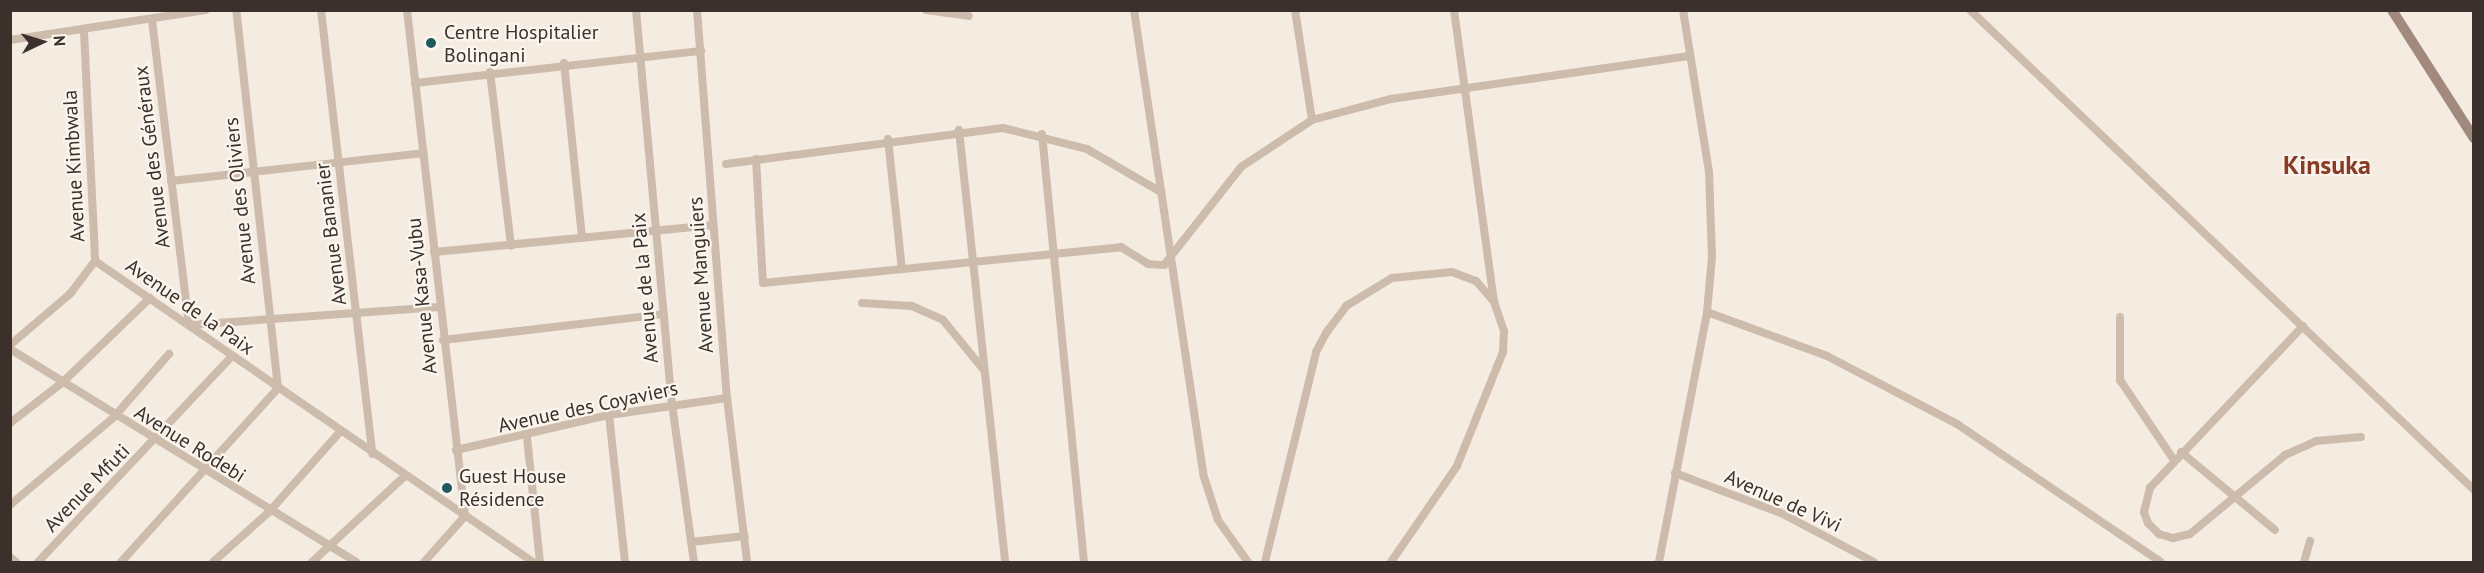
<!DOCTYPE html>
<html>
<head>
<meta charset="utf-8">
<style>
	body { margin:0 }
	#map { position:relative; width:2484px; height:573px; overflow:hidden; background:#f4ebe1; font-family:"PT Sans",sans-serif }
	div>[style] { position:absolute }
	.minor>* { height:8px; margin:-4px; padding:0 4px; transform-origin:4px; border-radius:4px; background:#cdbbac }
	.secondary>* { height:10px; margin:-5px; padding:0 5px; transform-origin:5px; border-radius:5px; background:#a18a7d }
	.dots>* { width:16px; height:16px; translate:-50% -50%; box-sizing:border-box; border:3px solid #fbf5ee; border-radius:50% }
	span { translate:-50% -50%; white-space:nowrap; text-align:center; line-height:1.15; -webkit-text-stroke:4.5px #fbf5ee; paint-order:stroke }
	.poi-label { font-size:20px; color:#3b302b }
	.left { translate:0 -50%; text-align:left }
	.street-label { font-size:20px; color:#3b302b }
	.district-label { font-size:26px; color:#8c3b22; font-weight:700 }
	.frame { position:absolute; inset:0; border:12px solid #3b302b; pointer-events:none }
	.north { position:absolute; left:12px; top:12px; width:60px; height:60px; -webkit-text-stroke:4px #fbf5ee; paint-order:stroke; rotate:86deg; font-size:16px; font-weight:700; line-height:24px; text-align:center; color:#3b302b }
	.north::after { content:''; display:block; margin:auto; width:21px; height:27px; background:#3b302b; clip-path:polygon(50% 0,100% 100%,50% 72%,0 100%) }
</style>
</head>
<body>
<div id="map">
	<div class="minor">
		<div style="left:321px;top:10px;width:447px;rotate:83.4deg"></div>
		<div style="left:407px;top:10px;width:509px;rotate:83.46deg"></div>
		<div style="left:465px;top:516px;width:62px;rotate:131.7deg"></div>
		<div style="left:636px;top:10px;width:396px;rotate:84.8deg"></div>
		<div style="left:672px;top:404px;width:160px;rotate:82.1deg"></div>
		<div style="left:697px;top:10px;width:389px;rotate:85.6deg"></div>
		<div style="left:727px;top:398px;width:165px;rotate:83deg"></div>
		<div style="left:926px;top:10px;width:43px;rotate:7.9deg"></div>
		<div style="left:1134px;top:10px;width:472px;rotate:81.5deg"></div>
		<div style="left:1204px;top:477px;width:45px;rotate:72deg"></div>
		<div style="left:1218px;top:520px;width:52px;rotate:54.5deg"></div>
		<div style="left:1295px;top:10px;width:111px;rotate:81.2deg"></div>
		<div style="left:1454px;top:10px;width:294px;rotate:82.2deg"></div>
		<div style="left:1970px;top:10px;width:696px;rotate:43.6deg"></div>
		<div style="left:152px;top:20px;width:307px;rotate:83.1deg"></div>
		<div style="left:189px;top:325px;width:251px;rotate:-4.1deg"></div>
		<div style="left:84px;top:32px;width:229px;rotate:87.2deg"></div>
		<div style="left:10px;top:40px;width:198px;rotate:-8.7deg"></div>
		<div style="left:564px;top:63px;width:176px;rotate:84.1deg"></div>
		<div style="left:490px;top:72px;width:175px;rotate:83.1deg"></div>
		<div style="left:415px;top:83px;width:288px;rotate:-6.4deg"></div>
		<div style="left:959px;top:130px;width:434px;rotate:83.9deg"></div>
		<div style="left:1042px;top:134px;width:430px;rotate:84.4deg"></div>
		<div style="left:888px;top:139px;width:131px;rotate:83.9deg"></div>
		<div style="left:756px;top:159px;width:124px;rotate:86.8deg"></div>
		<div style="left:763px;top:283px;width:360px;rotate:-5.7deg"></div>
		<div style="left:1121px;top:247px;width:32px;rotate:32deg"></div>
		<div style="left:1148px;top:264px;width:16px;rotate:4deg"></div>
		<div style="left:1164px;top:265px;width:125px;rotate:-51.8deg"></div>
		<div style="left:1241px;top:167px;width:85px;rotate:-33.5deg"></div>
		<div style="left:1312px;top:120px;width:82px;rotate:-14.9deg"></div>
		<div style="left:1391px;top:99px;width:301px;rotate:-8.2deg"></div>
		<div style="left:726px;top:164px;width:279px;rotate:-7.4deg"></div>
		<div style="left:1003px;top:128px;width:87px;rotate:14deg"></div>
		<div style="left:1087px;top:149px;width:86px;rotate:30.2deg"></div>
		<div style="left:171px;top:181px;width:254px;rotate:-6.3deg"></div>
		<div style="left:434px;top:252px;width:279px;rotate:-5.5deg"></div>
		<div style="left:95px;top:261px;width:531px;rotate:34.5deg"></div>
		<div style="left:862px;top:303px;width:50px;rotate:3.4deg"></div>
		<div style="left:912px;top:306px;width:34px;rotate:24deg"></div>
		<div style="left:943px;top:320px;width:63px;rotate:50.8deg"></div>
		<div style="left:1707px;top:312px;width:128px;rotate:20.1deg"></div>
		<div style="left:1827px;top:356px;width:147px;rotate:27.6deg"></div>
		<div style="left:1957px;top:424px;width:246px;rotate:34.1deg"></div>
		<div style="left:2120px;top:317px;width:63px;rotate:90deg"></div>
		<div style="left:2120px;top:380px;width:97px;rotate:56deg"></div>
		<div style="left:2303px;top:326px;width:223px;rotate:133.4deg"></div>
		<div style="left:2150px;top:488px;width:25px;rotate:104deg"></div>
		<div style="left:2144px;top:512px;width:12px;rotate:70deg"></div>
		<div style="left:2148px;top:523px;width:16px;rotate:45deg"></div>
		<div style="left:2159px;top:534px;width:15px;rotate:16deg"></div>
		<div style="left:2173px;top:538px;width:17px;rotate:-13deg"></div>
		<div style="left:2190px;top:534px;width:124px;rotate:-39.7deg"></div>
		<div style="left:2285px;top:455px;width:34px;rotate:-24deg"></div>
		<div style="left:2316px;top:441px;width:45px;rotate:-5.1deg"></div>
		<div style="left:443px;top:340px;width:222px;rotate:-6.7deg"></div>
		<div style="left:10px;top:345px;width:79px;rotate:-40.4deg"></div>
		<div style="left:70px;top:294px;width:41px;rotate:-52.9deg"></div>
		<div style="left:10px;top:349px;width:406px;rotate:31.6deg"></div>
		<div style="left:609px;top:415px;width:148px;rotate:83.8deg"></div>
		<div style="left:10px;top:423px;width:67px;rotate:-37.7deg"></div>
		<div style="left:63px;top:382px;width:121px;rotate:-44deg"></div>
		<div style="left:527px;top:437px;width:126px;rotate:84.1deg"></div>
		<div style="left:456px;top:450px;width:157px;rotate:-12.9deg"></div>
		<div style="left:609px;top:415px;width:119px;rotate:-8.2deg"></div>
		<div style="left:2181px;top:452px;width:122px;rotate:39.7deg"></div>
		<div style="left:1675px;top:473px;width:113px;rotate:20.7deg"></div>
		<div style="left:1781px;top:513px;width:105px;rotate:27.8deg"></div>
		<div style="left:10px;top:505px;width:136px;rotate:-40.2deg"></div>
		<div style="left:114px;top:417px;width:84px;rotate:-48.9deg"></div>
		<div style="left:691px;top:542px;width:54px;rotate:-6.3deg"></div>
		<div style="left:10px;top:557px;width:8px;rotate:40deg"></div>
		<div style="left:38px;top:562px;width:283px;rotate:-46.7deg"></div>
		<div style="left:121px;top:562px;width:234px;rotate:-47.9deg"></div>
		<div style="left:278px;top:388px;width:380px;rotate:-96.3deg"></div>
		<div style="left:213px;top:562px;width:75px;rotate:-41.8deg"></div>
		<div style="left:269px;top:512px;width:106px;rotate:-48.5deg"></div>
		<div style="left:312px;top:562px;width:128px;rotate:-42.8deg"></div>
		<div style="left:1265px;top:562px;width:216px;rotate:-76.3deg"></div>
		<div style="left:1316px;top:352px;width:21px;rotate:-62deg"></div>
		<div style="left:1326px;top:333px;width:34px;rotate:-53deg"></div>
		<div style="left:1346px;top:306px;width:54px;rotate:-31.3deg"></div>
		<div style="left:1392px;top:278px;width:60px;rotate:-5.7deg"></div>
		<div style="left:1452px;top:272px;width:26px;rotate:21deg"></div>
		<div style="left:1476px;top:281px;width:28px;rotate:49deg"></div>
		<div style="left:1494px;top:302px;width:31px;rotate:71deg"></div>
		<div style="left:1504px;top:331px;width:21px;rotate:93deg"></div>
		<div style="left:1503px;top:352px;width:123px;rotate:112deg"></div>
		<div style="left:1457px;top:466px;width:116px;rotate:124.5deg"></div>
		<div style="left:1659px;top:562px;width:255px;rotate:-79.1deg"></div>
		<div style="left:1707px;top:312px;width:55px;rotate:-84.8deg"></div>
		<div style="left:1712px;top:257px;width:85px;rotate:-92deg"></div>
		<div style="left:1709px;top:172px;width:164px;rotate:-99.1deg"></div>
		<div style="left:2304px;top:562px;width:22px;rotate:-74deg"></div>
	</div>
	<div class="secondary">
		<div style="left:2392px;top:10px;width:152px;rotate:57.4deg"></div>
	</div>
	<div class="dots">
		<div style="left:431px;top:43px;background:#1f5a5e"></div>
		<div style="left:447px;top:488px;background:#1f5a5e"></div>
	</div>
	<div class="poi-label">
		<span class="left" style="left:444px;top:44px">Centre Hospitalier<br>Bolingani</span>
		<span class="left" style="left:459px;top:488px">Guest House<br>Résidence</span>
	</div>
	<div class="street-label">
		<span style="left:152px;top:157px;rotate:-97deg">Avenue des Généraux</span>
		<span style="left:74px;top:166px;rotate:-93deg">Avenue Kimbwala</span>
		<span style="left:240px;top:201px;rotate:-96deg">Avenue des Oliviers</span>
		<span style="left:331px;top:234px;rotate:-97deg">Avenue Bananier</span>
		<span style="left:701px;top:275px;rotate:-94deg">Avenue Manguiers</span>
		<span style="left:645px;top:288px;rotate:-95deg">Avenue de la Paix</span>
		<span style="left:422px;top:296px;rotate:-96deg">Avenue Kasa-Vubu</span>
		<span style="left:190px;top:307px;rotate:35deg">Avenue de la Paix</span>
		<span style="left:588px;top:407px;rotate:-12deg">Avenue des Coyaviers</span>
		<span style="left:190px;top:444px;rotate:32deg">Avenue Rodebi</span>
		<span style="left:87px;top:488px;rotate:-46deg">Avenue Mfuti</span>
		<span style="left:1783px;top:501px;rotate:24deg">Avenue de Vivi</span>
	</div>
	<div class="district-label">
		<span style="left:2327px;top:165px">Kinsuka</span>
	</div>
	<div class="frame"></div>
	<div class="north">N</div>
</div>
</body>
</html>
